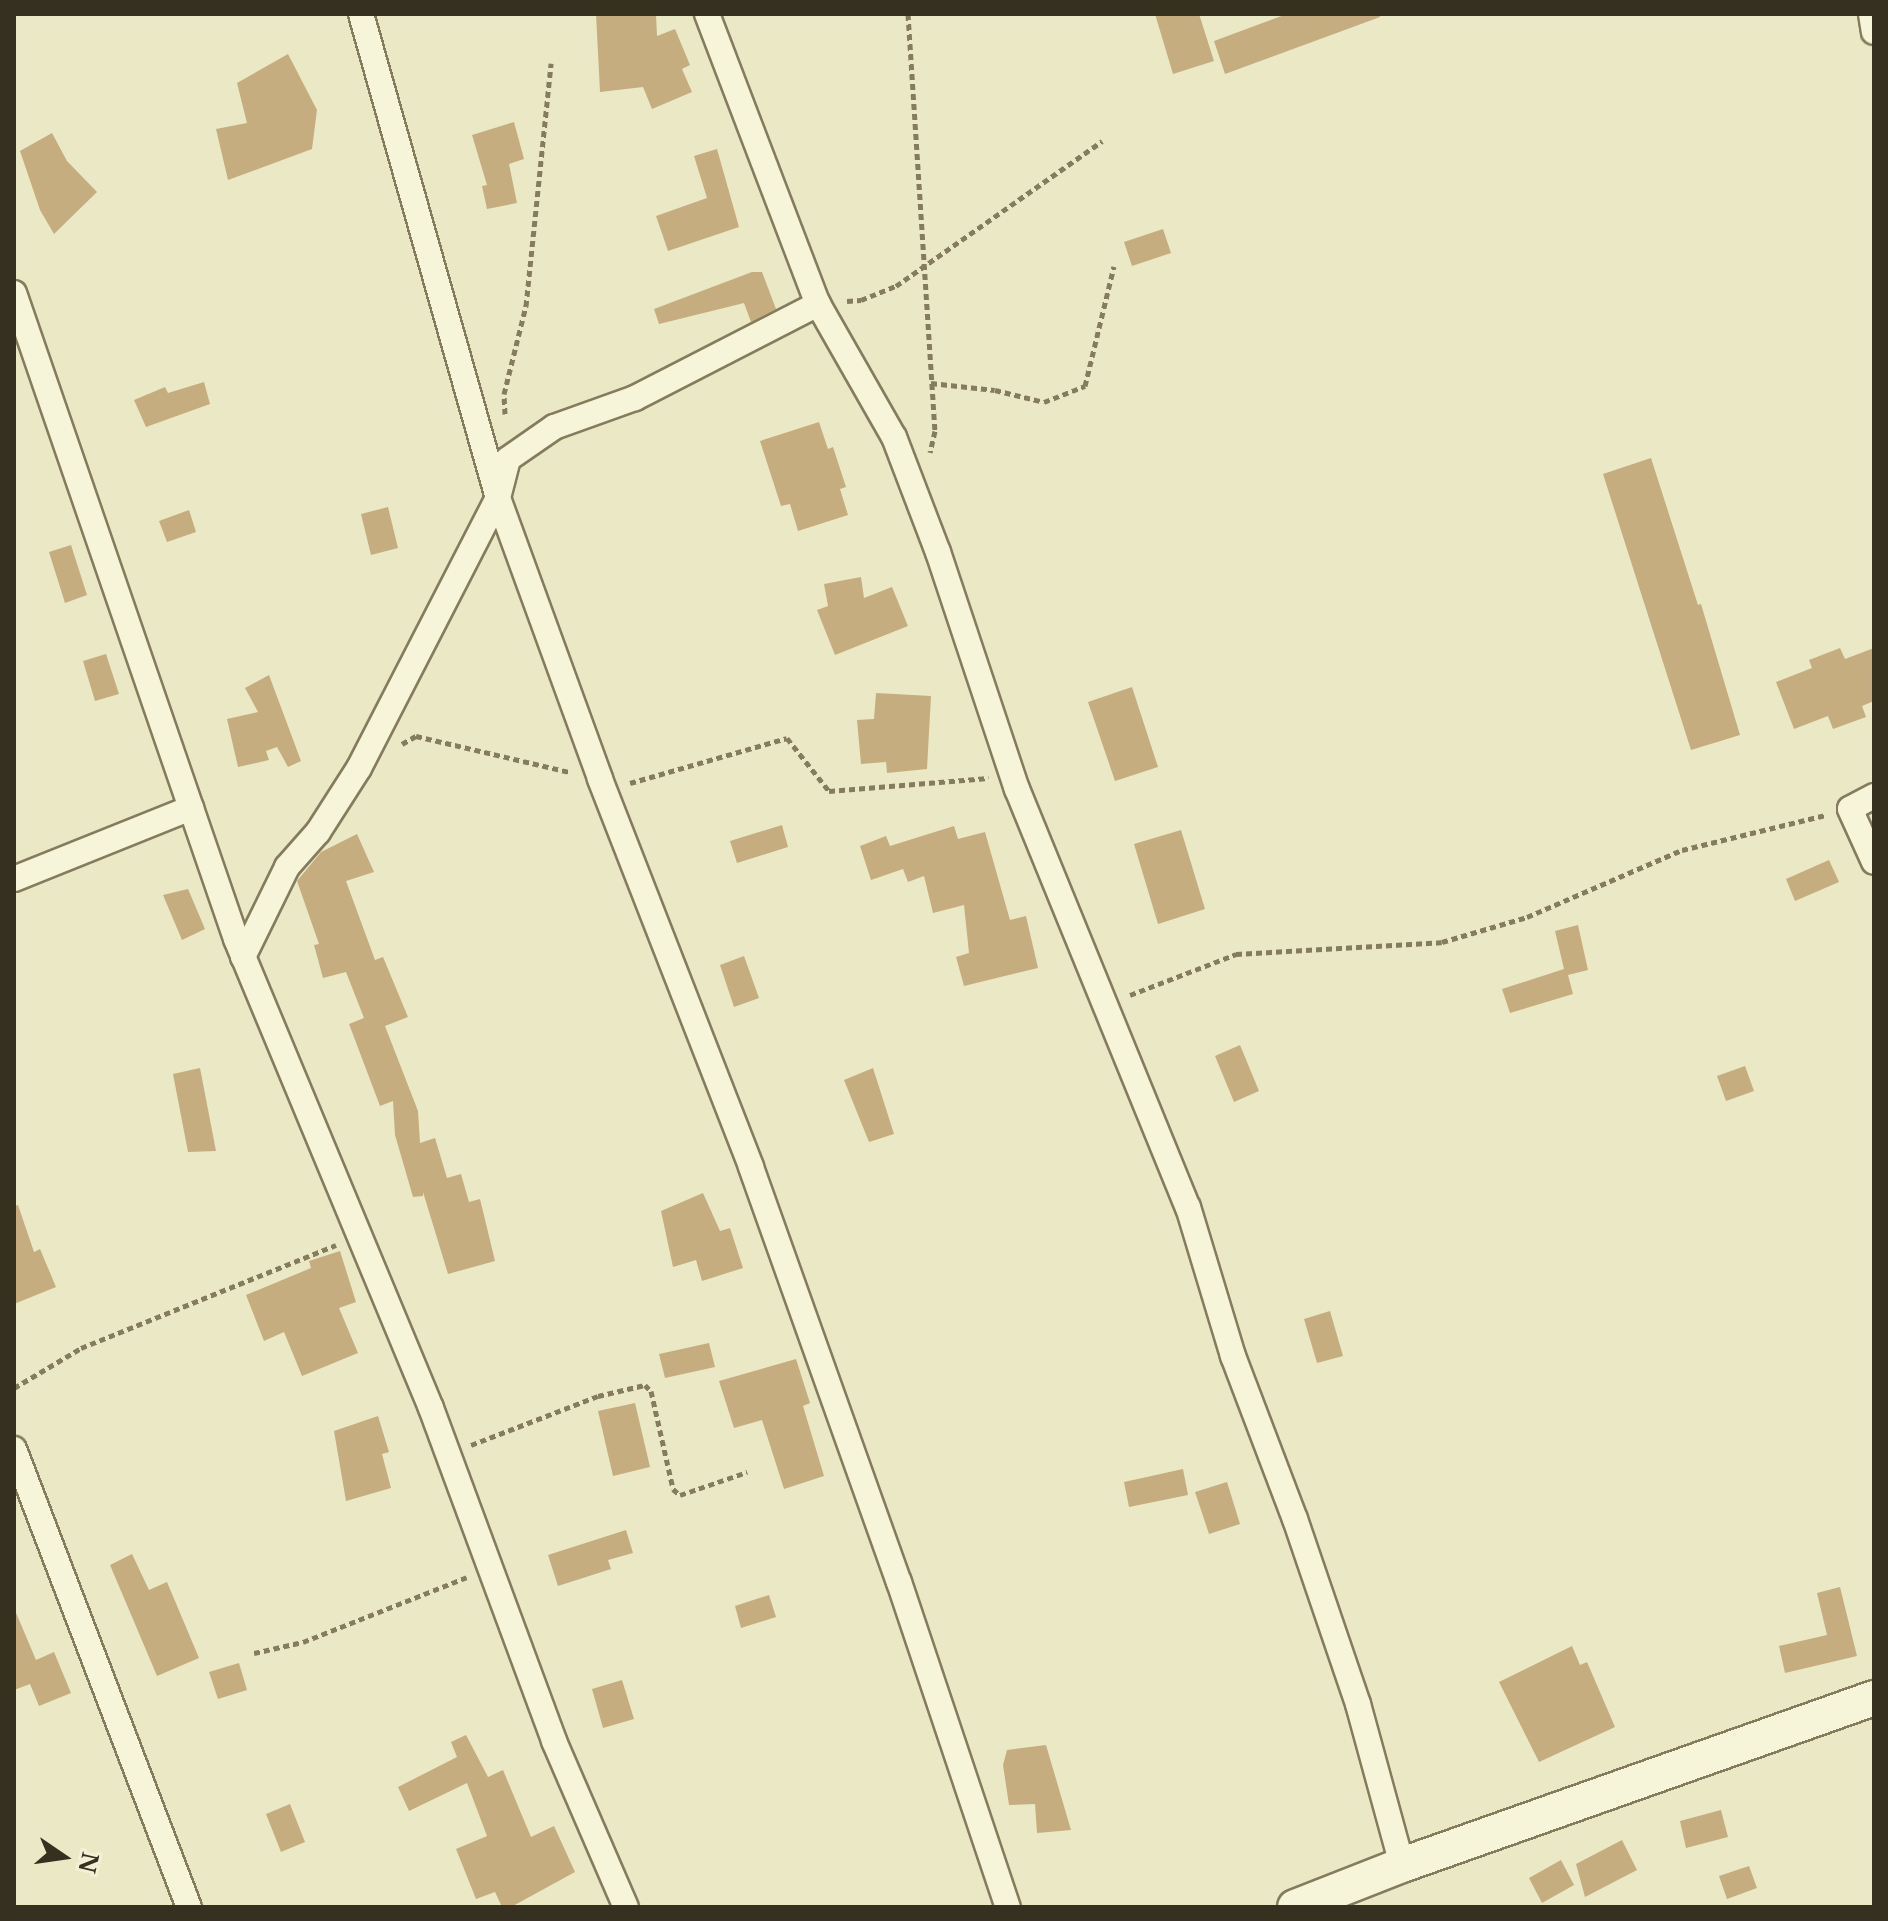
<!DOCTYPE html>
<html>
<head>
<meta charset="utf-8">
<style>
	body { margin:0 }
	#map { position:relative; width:1888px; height:1921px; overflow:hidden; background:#ebe8c6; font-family:"Libre Baskerville",serif }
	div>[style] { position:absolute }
	.building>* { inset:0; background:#c6ad7f }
	.path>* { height:5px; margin-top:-2.5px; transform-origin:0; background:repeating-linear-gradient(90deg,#857b5d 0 6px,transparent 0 10px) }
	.roads { filter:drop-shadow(2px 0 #857b5d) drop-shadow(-2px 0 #857b5d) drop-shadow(0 2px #857b5d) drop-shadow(0 -2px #857b5d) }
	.street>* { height:24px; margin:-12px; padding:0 12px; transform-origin:12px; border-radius:12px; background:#f6f4d9 }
	.secondary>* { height:34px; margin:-17px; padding:0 17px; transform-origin:17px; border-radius:17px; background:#f6f4d9 }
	span { translate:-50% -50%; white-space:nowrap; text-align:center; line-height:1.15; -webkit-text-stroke:6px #f3f1d5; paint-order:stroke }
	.frame { position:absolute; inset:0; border:16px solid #363020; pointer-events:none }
	.north { position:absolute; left:24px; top:1817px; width:80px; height:80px; -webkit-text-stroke:6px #f3f1d5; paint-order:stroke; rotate:103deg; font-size:22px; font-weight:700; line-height:32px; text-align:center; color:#363020 }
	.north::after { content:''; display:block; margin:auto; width:28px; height:36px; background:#363020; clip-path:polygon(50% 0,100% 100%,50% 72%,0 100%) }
</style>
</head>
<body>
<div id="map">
	<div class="building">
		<div style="clip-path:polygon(596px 14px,656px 14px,657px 36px,675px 29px,690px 65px,682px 69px,692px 92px,652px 109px,643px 87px,600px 92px)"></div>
		<div style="clip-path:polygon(1155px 14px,1199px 14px,1214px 61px,1173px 74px)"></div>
		<div style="clip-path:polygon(1287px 14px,1379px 14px,1380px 17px,1225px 74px,1214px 41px)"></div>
		<div style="clip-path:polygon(288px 54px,317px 110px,312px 149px,228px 180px,216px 129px,247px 123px,237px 83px)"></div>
		<div style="clip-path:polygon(514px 122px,524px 159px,509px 164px,517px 203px,487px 209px,482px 186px,487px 185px,472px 135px)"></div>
		<div style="clip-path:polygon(52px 133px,67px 161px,97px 192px,54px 234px,40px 210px,20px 151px)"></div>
		<div style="clip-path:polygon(717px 149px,739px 227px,668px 251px,656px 216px,707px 198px,694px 156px)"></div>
		<div style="clip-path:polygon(1163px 229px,1171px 253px,1132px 266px,1124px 242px)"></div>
		<div style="clip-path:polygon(752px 272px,762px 272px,776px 309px,751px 322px,744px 303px,659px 324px,654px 309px)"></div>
		<div style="clip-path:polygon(204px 382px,210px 404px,146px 427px,134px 400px,165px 387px,168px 393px)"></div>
		<div style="clip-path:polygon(819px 422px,828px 449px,833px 447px,846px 487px,840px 489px,848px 515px,798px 531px,790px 504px,781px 506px,760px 441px)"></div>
		<div style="clip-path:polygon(1651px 458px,1698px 605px,1701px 604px,1740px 735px,1691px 750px,1603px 474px)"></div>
		<div style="clip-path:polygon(388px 507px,398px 548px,371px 555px,361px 514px)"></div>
		<div style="clip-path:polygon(189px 510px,196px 532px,167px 542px,159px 521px)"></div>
		<div style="clip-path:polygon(71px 545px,87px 595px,65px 603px,49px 552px)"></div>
		<div style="clip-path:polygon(861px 577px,864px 598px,892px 587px,908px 626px,835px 655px,817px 610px,828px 606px,824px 584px)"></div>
		<div style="clip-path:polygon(1840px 648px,1845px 659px,1874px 648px,1874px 701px,1862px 706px,1866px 717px,1833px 729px,1828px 716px,1794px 729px,1776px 682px,1812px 668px,1809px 660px)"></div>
		<div style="clip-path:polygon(106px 654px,119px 694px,95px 701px,83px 661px)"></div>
		<div style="clip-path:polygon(269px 675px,301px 761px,288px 767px,277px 747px,266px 751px,269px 760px,238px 767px,227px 719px,258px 712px,245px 688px)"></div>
		<div style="clip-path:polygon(1132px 687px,1158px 767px,1115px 781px,1088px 702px)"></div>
		<div style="clip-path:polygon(876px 693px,931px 696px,927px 769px,887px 773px,886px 762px,861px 764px,857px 720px,874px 719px)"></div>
		<div style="clip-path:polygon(782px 825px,788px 847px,737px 863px,730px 841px)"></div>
		<div style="clip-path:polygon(954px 826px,958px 839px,985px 832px,1010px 920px,1026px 916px,1038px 968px,964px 986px,956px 957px,969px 953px,964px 905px,933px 913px,924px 876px,908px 882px,903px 869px,871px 880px,860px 846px,886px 836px,890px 846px)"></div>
		<div style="clip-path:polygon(1181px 830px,1205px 909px,1158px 924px,1134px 844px)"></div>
		<div style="clip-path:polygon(357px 834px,374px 872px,346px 881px,375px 960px,383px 957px,408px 1017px,385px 1026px,418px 1111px,420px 1143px,435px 1138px,447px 1178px,461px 1174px,469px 1202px,480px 1199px,495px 1261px,448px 1274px,423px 1192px,423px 1196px,413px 1197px,395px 1135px,393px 1101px,380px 1106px,349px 1024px,364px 1018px,346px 972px,323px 978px,314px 945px,319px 944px,297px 881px,321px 852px)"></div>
		<div style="clip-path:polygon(1829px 860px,1839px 882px,1795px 901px,1786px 879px)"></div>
		<div style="clip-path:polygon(188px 889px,205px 929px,182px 940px,163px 895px)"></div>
		<div style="clip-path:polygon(1578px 925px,1588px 970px,1568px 975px,1573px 994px,1510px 1013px,1502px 989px,1564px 969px,1555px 931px)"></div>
		<div style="clip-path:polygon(744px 956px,759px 998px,734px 1007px,720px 965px)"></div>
		<div style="clip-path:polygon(1240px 1045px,1259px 1091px,1234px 1102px,1215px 1056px)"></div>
		<div style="clip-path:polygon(1745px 1066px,1754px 1091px,1726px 1101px,1717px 1076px)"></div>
		<div style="clip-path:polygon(200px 1068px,216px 1151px,188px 1152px,173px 1074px)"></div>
		<div style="clip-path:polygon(873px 1068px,894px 1134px,869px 1142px,844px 1080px)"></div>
		<div style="clip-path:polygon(703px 1193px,720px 1231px,730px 1228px,743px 1268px,702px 1281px,696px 1260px,673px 1267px,661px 1211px)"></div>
		<div style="clip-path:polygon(18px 1205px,34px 1252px,40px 1249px,56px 1287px,14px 1304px,14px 1206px)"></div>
		<div style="clip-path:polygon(340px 1251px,356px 1302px,339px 1308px,358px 1353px,302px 1376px,284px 1332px,264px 1341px,246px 1295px,311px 1268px,309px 1261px)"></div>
		<div style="clip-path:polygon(1330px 1311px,1343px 1356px,1317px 1363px,1304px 1319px)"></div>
		<div style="clip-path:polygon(709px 1343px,715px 1367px,665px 1378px,659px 1354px)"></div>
		<div style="clip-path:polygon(796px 1359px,810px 1403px,803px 1406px,824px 1476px,784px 1489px,762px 1420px,734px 1428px,719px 1381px)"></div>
		<div style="clip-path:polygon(635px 1403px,650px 1467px,613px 1476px,598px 1411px)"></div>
		<div style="clip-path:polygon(378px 1416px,389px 1452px,382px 1454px,391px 1488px,346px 1501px,334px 1431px)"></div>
		<div style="clip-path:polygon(1183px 1469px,1188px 1495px,1129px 1507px,1124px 1482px)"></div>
		<div style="clip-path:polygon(1227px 1482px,1240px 1524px,1209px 1534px,1195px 1492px)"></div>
		<div style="clip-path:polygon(626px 1530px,633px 1553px,608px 1560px,611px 1569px,558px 1586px,548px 1555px)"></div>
		<div style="clip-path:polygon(132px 1554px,149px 1590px,167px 1582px,199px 1658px,157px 1676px,110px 1565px)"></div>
		<div style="clip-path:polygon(1840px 1587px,1857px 1656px,1785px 1673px,1779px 1646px,1827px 1635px,1817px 1593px)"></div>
		<div style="clip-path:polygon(769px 1595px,776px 1617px,741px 1628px,735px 1606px)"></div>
		<div style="clip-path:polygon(14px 1608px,36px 1660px,54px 1652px,71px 1693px,39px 1706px,30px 1684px,14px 1690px)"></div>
		<div style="clip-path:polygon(1572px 1646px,1580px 1665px,1587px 1662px,1615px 1727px,1539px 1762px,1499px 1682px)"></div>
		<div style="clip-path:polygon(239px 1663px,247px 1690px,218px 1699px,209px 1672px)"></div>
		<div style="clip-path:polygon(622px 1680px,634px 1719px,603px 1728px,592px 1689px)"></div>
		<div style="clip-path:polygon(466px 1735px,488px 1777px,503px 1770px,531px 1837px,554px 1826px,575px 1872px,511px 1907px,502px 1907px,495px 1892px,476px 1899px,456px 1849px,487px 1836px,467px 1783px,409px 1811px,398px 1787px,457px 1757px,451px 1742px)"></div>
		<div style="clip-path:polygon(1046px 1745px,1071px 1830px,1037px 1833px,1035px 1804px,1009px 1805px,1003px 1765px,1007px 1750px)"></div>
		<div style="clip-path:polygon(290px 1804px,305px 1842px,281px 1852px,266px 1814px)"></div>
		<div style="clip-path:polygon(1721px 1810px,1728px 1837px,1686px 1848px,1680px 1821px)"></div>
		<div style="clip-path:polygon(1622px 1840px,1637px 1870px,1585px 1897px,1576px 1864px)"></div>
		<div style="clip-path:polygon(1561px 1860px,1574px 1885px,1542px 1903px,1529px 1878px)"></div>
		<div style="clip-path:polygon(1749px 1866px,1757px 1888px,1727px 1899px,1719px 1876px)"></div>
	</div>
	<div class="path">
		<div style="left:908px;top:14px;width:418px;rotate:86.3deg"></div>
		<div style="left:935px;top:431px;width:22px;rotate:103deg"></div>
		<div style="left:847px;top:301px;width:14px;rotate:-4deg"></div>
		<div style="left:861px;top:300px;width:38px;rotate:-22deg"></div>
		<div style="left:896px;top:286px;width:252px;rotate:-35.1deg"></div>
		<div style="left:931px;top:383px;width:64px;rotate:6.2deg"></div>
		<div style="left:995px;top:390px;width:50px;rotate:13.8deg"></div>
		<div style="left:1044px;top:402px;width:44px;rotate:-21.3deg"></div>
		<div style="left:1085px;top:386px;width:123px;rotate:-76.4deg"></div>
		<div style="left:505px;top:414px;width:20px;rotate:-93deg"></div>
		<div style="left:504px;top:394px;width:91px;rotate:-76deg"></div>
		<div style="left:526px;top:306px;width:244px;rotate:-84.1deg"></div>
		<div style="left:402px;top:744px;width:16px;rotate:-30deg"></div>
		<div style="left:416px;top:736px;width:157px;rotate:13.2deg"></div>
		<div style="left:630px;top:783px;width:163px;rotate:-16deg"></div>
		<div style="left:787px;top:738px;width:68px;rotate:51.6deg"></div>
		<div style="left:829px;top:791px;width:160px;rotate:-4.7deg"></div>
		<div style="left:1130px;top:995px;width:114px;rotate:-21.1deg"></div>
		<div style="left:1236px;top:954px;width:206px;rotate:-3.3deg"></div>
		<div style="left:1442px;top:942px;width:89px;rotate:-16.4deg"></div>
		<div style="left:1527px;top:917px;width:169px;rotate:-23.4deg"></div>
		<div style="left:1682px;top:850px;width:148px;rotate:-13.7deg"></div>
		<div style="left:14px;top:1388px;width:78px;rotate:-30.8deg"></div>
		<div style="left:81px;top:1348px;width:275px;rotate:-22deg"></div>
		<div style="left:471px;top:1445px;width:136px;rotate:-21.1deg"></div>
		<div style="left:598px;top:1396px;width:48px;rotate:-13.2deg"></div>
		<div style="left:645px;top:1385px;width:8px;rotate:45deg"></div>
		<div style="left:651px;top:1391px;width:100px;rotate:77.3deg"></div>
		<div style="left:673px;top:1489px;width:9px;rotate:41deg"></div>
		<div style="left:680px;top:1495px;width:71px;rotate:-18.9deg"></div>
		<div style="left:254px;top:1653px;width:50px;rotate:-12.7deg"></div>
		<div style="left:303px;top:1642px;width:176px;rotate:-21.6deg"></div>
	</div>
	<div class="roads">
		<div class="street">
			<div style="left:361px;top:14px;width:503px;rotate:74.2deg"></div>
			<div style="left:498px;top:498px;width:299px;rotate:70deg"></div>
			<div style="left:600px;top:779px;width:416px;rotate:68.7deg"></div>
			<div style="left:751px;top:1167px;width:441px;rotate:70.4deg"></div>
			<div style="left:899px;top:1582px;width:343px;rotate:71.5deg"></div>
			<div style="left:707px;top:14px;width:311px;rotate:69.1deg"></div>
			<div style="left:818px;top:304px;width:153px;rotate:60.3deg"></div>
			<div style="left:894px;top:437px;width:123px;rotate:69.1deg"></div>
			<div style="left:938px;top:552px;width:250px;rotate:71.6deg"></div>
			<div style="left:1017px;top:789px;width:452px;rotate:67.8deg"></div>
			<div style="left:1188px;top:1207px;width:156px;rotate:73.2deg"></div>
			<div style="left:1233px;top:1356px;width:174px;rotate:69.2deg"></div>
			<div style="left:1295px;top:1519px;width:195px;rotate:71.2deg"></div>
			<div style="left:1358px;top:1704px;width:167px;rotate:74.7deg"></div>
			<div style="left:1871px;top:14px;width:18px;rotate:81deg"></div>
			<div style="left:14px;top:293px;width:683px;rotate:71.03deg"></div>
			<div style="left:236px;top:939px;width:508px;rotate:67.42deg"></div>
			<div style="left:431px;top:1408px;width:355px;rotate:69.7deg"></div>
			<div style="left:554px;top:1741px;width:181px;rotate:66.6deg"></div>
			<div style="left:1874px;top:796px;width:27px;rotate:152deg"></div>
			<div style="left:1850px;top:809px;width:58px;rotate:65.6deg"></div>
			<div style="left:14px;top:879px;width:191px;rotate:-21.9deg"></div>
			<div style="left:243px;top:957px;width:100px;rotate:-63.9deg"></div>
			<div style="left:287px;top:867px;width:47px;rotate:-48.5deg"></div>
			<div style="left:318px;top:832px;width:76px;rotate:-57.4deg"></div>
			<div style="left:359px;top:768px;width:304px;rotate:-62.8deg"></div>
			<div style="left:498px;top:498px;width:40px;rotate:-75.6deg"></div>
			<div style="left:508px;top:459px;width:56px;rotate:-34.8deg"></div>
			<div style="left:554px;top:427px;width:86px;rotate:-19.7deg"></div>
			<div style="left:635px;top:398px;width:206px;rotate:-27.2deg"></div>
			<div style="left:14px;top:1449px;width:490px;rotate:69.1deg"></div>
		</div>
		<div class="secondary">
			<div style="left:1295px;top:1907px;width:115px;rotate:-21.4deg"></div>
			<div style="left:1402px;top:1865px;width:501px;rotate:-19.48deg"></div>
		</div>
	</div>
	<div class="frame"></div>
	<div class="north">N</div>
</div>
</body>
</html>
